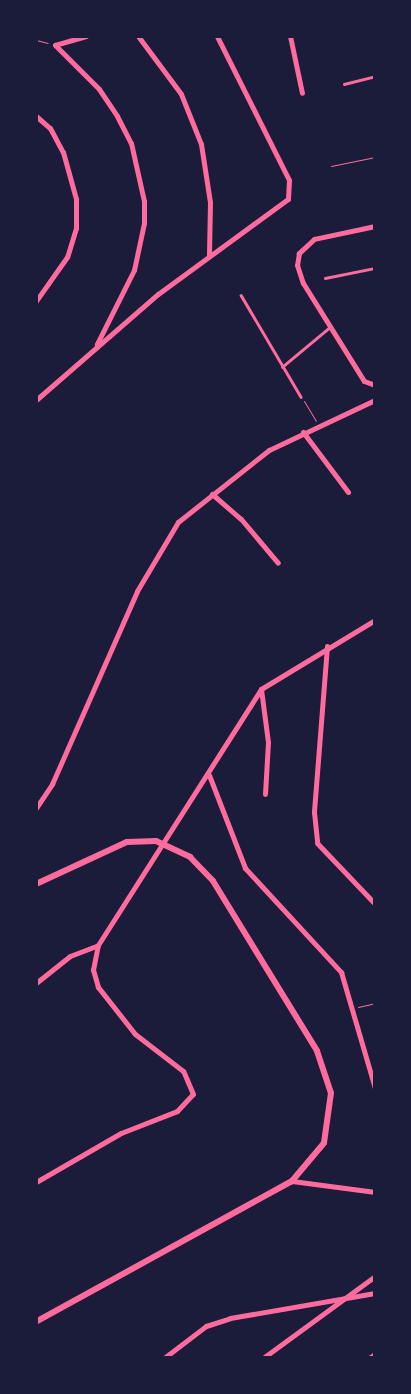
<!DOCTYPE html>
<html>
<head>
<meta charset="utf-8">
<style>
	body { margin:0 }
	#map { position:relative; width:411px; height:1394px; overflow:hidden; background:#1b1b3a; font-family:Commissioner,sans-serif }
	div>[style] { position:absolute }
	.path>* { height:1px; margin:-0.5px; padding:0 0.5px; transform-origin:0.5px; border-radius:0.5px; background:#ff6b9d }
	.service>* { height:2.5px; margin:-1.25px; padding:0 1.25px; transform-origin:1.25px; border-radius:1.25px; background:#ff6b9d }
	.minor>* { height:5px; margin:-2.5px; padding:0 2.5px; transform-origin:2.5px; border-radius:2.5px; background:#ff6b9d }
	.tertiary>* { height:6px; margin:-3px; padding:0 3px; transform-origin:3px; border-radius:3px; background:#ff6b9d }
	span { translate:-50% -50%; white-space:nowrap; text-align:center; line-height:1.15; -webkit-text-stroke:5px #1b1b3a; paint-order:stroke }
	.frame { position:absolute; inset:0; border:38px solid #1b1b3a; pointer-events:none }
</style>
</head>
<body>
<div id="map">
	<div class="path">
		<div style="left:36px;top:40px;width:12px;rotate:14deg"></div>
		<div style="left:331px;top:166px;width:45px;rotate:-11.6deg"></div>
		<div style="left:304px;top:401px;width:23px;rotate:59deg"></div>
		<div style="left:358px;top:1007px;width:17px;rotate:-13deg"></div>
	</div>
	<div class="service">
		<div style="left:344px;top:84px;width:32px;rotate:-14deg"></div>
		<div style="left:325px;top:278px;width:51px;rotate:-11.3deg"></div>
		<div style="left:241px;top:295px;width:118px;rotate:59.5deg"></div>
		<div style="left:282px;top:367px;width:62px;rotate:-39.8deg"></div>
	</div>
	<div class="minor">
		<div style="left:86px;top:36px;width:32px;rotate:164deg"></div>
		<div style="left:55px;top:45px;width:62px;rotate:45deg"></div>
		<div style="left:99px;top:89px;width:32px;rotate:56deg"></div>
		<div style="left:117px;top:116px;width:30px;rotate:63deg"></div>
		<div style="left:131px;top:143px;width:59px;rotate:77.4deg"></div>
		<div style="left:144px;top:201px;width:22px;rotate:90deg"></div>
		<div style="left:144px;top:223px;width:48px;rotate:102deg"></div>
		<div style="left:134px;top:270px;width:83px;rotate:116.6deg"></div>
		<div style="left:138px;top:36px;width:72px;rotate:53.4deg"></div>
		<div style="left:181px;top:94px;width:54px;rotate:68.2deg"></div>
		<div style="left:201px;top:144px;width:59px;rotate:81.2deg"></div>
		<div style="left:210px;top:202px;width:54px;rotate:91.1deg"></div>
		<div style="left:290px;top:36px;width:58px;rotate:78.1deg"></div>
		<div style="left:36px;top:116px;width:18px;rotate:41deg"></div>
		<div style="left:50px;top:128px;width:27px;rotate:62deg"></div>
		<div style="left:63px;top:152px;width:49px;rotate:74.5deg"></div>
		<div style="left:76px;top:199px;width:29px;rotate:90deg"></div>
		<div style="left:76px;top:228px;width:30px;rotate:107deg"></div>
		<div style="left:67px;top:257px;width:54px;rotate:125.2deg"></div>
		<div style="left:375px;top:226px;width:62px;rotate:168deg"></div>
		<div style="left:314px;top:239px;width:21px;rotate:137deg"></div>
		<div style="left:299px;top:253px;width:12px;rotate:99deg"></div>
		<div style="left:297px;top:265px;width:19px;rotate:72deg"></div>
		<div style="left:303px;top:283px;width:115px;rotate:58.1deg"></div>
		<div style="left:364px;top:381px;width:12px;rotate:20deg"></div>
		<div style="left:36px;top:400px;width:162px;rotate:-41deg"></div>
		<div style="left:158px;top:294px;width:161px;rotate:-36.2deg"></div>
		<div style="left:288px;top:199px;width:19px;rotate:-87deg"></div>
		<div style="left:289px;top:180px;width:161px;rotate:-116.6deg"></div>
		<div style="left:303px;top:432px;width:75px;rotate:53.1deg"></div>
		<div style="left:212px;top:494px;width:38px;rotate:41deg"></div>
		<div style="left:241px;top:519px;width:57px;rotate:49.9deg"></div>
		<div style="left:327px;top:646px;width:167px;rotate:94.5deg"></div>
		<div style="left:314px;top:812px;width:31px;rotate:84deg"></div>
		<div style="left:317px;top:843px;width:84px;rotate:46.4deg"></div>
		<div style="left:261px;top:689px;width:53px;rotate:82.5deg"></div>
		<div style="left:268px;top:742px;width:52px;rotate:93.3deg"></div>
		<div style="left:209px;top:775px;width:100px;rotate:68.8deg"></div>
		<div style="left:245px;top:868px;width:142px;rotate:47.3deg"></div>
		<div style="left:341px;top:972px;width:121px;rotate:73.7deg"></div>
		<div style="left:36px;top:808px;width:29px;rotate:-56deg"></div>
		<div style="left:52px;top:784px;width:211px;rotate:-66.2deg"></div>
		<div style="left:137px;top:591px;width:80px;rotate:-59.3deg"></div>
		<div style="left:178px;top:522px;width:116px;rotate:-38.4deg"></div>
		<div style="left:269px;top:450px;width:117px;rotate:-25.3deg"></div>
		<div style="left:36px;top:983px;width:43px;rotate:-38.5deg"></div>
		<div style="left:70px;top:956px;width:30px;rotate:-21deg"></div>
		<div style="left:292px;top:1181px;width:84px;rotate:7.5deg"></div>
		<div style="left:36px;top:1182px;width:98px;rotate:-30deg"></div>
		<div style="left:121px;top:1133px;width:60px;rotate:-21.4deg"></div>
		<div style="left:177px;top:1111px;width:23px;rotate:-47deg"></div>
		<div style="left:193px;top:1094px;width:25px;rotate:-113deg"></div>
		<div style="left:183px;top:1071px;width:61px;rotate:-142.4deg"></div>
		<div style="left:135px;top:1034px;width:60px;rotate:-128.2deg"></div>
		<div style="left:98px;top:987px;width:18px;rotate:-106deg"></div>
		<div style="left:93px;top:970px;width:25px;rotate:-79deg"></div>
		<div style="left:98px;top:945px;width:303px;rotate:-57.5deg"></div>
		<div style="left:261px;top:689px;width:133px;rotate:-31.2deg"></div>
		<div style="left:164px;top:1358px;width:53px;rotate:-37.3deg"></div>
		<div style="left:206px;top:1326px;width:25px;rotate:-18deg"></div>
		<div style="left:230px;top:1318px;width:147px;rotate:-9.8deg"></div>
		<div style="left:263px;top:1358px;width:139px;rotate:-36.2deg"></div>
		<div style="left:369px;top:1358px;width:7px;rotate:-34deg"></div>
	</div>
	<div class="tertiary">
		<div style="left:36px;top:884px;width:100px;rotate:-24.8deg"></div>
		<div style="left:127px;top:842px;width:29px;rotate:-2deg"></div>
		<div style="left:156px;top:841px;width:38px;rotate:25deg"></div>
		<div style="left:190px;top:857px;width:33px;rotate:46deg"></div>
		<div style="left:213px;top:881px;width:199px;rotate:58.5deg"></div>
		<div style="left:317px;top:1051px;width:44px;rotate:71.6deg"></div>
		<div style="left:331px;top:1093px;width:50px;rotate:98deg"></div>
		<div style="left:324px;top:1143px;width:50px;rotate:130.1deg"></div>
		<div style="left:292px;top:1181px;width:292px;rotate:151.2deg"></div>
	</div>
	<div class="frame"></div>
</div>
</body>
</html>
